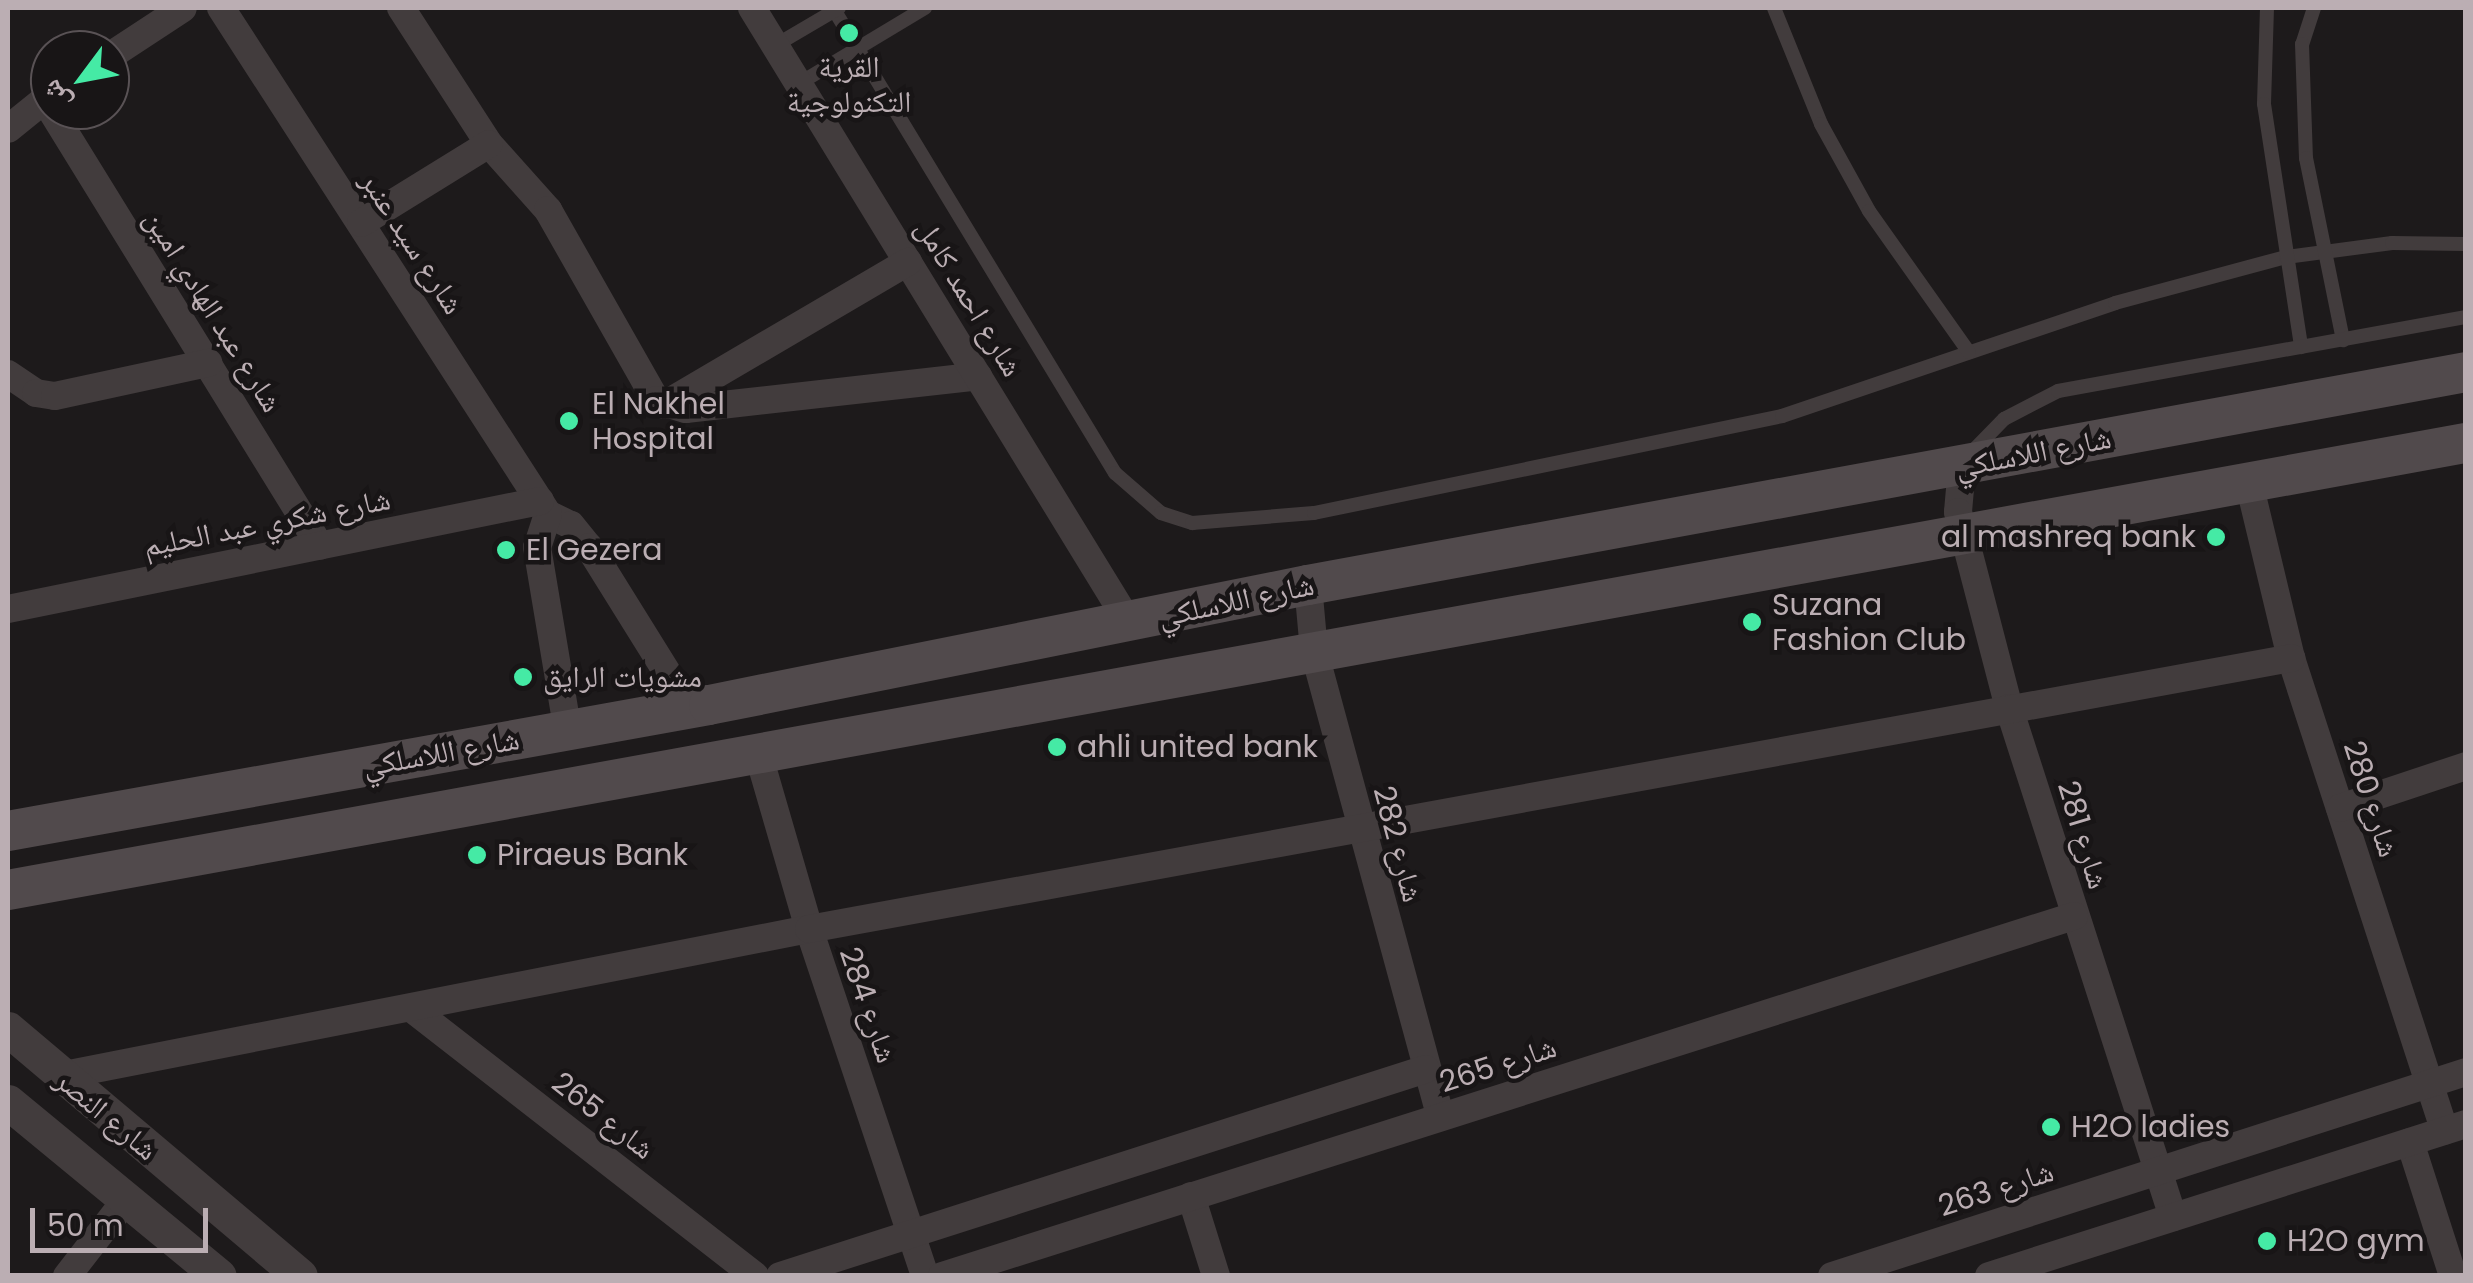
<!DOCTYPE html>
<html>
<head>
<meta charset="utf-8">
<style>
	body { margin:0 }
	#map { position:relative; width:2473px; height:1283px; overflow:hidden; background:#1d1a1b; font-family:Poppins,"Noto Naskh Arabic",sans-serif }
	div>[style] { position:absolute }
	.service>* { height:14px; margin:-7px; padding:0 7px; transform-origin:7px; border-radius:7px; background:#423c3d }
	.minor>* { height:28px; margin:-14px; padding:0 14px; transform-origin:14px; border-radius:14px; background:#423c3d }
	.tertiary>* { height:35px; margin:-17.5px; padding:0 17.5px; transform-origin:17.5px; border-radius:17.5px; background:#423c3d }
	.secondary>* { height:40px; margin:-20px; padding:0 20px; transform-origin:20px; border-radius:20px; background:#514a4c }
	.dots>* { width:28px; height:28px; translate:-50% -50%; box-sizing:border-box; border:5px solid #181516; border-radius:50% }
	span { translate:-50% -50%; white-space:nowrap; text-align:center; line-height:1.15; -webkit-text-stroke:9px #181516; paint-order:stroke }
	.poi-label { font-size:30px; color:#bbaeb3 }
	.left { translate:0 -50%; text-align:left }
	.right { translate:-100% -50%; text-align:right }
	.street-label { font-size:30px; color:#bbaeb3 }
	.frame { position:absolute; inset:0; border:10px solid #bbaeb3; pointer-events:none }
	.north { position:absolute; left:30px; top:30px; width:100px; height:100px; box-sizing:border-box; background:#181516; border:2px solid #595255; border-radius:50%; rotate:238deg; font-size:28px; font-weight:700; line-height:40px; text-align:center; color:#bbaeb3 }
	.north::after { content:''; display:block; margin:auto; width:35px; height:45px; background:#45eaa5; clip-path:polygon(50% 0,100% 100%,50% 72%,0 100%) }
	.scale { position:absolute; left:30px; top:1208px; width:178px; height:45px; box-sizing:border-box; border:5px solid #bbaeb3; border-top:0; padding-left:12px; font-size:30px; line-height:35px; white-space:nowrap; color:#bbaeb3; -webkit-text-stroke:8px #181516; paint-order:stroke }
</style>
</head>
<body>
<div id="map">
	<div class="service">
		<div style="left:833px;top:8px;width:544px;rotate:58.77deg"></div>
		<div style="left:1115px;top:473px;width:61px;rotate:41deg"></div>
		<div style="left:1161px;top:513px;width:33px;rotate:18deg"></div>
		<div style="left:1192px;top:523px;width:122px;rotate:-4.7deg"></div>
		<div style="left:1314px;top:513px;width:478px;rotate:-11.7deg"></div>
		<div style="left:1782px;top:416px;width:352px;rotate:-18.7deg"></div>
		<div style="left:2115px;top:303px;width:177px;rotate:-15.1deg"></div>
		<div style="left:2286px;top:257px;width:107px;rotate:-7.5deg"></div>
		<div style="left:2392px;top:243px;width:74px;rotate:0.8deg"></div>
		<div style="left:1774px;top:8px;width:125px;rotate:67.9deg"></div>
		<div style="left:1821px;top:124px;width:99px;rotate:61.1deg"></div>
		<div style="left:1869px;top:211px;width:173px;rotate:54.7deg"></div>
		<div style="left:2267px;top:8px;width:96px;rotate:91.8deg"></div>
		<div style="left:2264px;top:104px;width:246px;rotate:81.3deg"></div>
		<div style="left:2314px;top:8px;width:38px;rotate:108deg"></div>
		<div style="left:2302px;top:44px;width:114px;rotate:88deg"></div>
		<div style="left:2306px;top:158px;width:186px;rotate:78.5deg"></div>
		<div style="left:776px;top:45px;width:73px;rotate:-30.4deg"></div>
		<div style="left:800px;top:83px;width:146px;rotate:-31deg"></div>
		<div style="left:1970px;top:454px;width:49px;rotate:-45.8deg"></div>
		<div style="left:2004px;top:419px;width:61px;rotate:-27.4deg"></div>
		<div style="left:2058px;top:391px;width:415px;rotate:-10.3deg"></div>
	</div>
	<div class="minor">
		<div style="left:221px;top:8px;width:602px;rotate:57.13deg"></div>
		<div style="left:548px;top:514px;width:25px;rotate:26deg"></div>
		<div style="left:571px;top:525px;width:28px;rotate:51deg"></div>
		<div style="left:589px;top:547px;width:191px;rotate:58.1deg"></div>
		<div style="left:401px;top:8px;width:162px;rotate:57.1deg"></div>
		<div style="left:489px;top:144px;width:89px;rotate:48.2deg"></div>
		<div style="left:548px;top:210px;width:219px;rotate:60.4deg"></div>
		<div style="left:656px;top:400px;width:31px;rotate:17deg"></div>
		<div style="left:686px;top:409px;width:294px;rotate:-6.4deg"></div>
		<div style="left:752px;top:8px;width:721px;rotate:58.49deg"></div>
		<div style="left:110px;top:56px;width:87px;rotate:-33.3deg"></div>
		<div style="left:51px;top:110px;width:512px;rotate:58.33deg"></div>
		<div style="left:8px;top:129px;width:54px;rotate:-39deg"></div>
		<div style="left:361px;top:223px;width:150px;rotate:-31.7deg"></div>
		<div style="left:8px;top:374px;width:34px;rotate:34deg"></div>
		<div style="left:36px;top:393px;width:19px;rotate:9deg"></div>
		<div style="left:55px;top:396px;width:157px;rotate:-12.2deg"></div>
		<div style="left:664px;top:405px;width:283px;rotate:-30.4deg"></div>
		<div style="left:1962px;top:466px;width:46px;rotate:95deg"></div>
		<div style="left:1958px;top:512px;width:203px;rotate:75.4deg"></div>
		<div style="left:2009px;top:708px;width:535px;rotate:72.14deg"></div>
		<div style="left:2249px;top:483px;width:180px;rotate:76.5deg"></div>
		<div style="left:2291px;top:658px;width:497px;rotate:72deg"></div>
		<div style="left:548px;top:514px;width:35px;rotate:108deg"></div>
		<div style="left:537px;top:547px;width:188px;rotate:80.5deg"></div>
		<div style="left:1308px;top:585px;width:66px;rotate:84.8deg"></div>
		<div style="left:1314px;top:651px;width:483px;rotate:74.8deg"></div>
		<div style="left:8px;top:609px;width:543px;rotate:-11.48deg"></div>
		<div style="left:758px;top:753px;width:183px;rotate:73.8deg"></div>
		<div style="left:809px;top:929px;width:366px;rotate:71.5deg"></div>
		<div style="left:2340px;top:808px;width:133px;rotate:-18.4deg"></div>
		<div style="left:411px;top:1008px;width:436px;rotate:37.9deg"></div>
		<div style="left:59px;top:1076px;width:764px;rotate:-11.09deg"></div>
		<div style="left:809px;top:929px;width:1507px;rotate:-10.36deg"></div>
		<div style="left:2410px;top:1142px;width:141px;rotate:72.2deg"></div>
		<div style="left:1191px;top:1196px;width:84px;rotate:72.6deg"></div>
		<div style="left:67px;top:1276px;width:96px;rotate:-52.2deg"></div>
		<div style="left:780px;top:1276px;width:678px;rotate:-17.77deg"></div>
		<div style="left:942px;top:1276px;width:1188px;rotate:-17.64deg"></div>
		<div style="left:1832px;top:1276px;width:666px;rotate:-17.84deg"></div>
		<div style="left:1989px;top:1276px;width:501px;rotate:-17.67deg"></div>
	</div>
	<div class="tertiary">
		<div style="left:8px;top:1029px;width:382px;rotate:40.2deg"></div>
		<div style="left:8px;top:1102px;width:273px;rotate:39.5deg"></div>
	</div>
	<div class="secondary">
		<div style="left:8px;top:831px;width:712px;rotate:-10.19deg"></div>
		<div style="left:709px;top:705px;width:611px;rotate:-11.33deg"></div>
		<div style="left:1308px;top:585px;width:1177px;rotate:-10.42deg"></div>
		<div style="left:8px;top:890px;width:2498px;rotate:-10.31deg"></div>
	</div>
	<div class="dots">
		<div style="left:849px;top:33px;background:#45eaa5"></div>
		<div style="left:569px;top:421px;background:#45eaa5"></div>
		<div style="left:2216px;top:537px;background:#45eaa5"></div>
		<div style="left:506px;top:550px;background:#45eaa5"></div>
		<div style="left:1752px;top:622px;background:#45eaa5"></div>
		<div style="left:523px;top:677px;background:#45eaa5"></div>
		<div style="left:1057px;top:747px;background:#45eaa5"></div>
		<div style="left:477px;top:855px;background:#45eaa5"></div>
		<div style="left:2051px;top:1127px;background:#45eaa5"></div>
		<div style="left:2267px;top:1241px;background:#45eaa5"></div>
	</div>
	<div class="poi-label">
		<span style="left:849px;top:84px">القرية<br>التكنولوجية</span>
		<span class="left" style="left:592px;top:421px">El Nakhel<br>Hospital</span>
		<span class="right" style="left:2196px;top:537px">al mashreq bank</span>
		<span class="left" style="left:526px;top:550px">El Gezera</span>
		<span class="left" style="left:1772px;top:622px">Suzana<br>Fashion Club</span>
		<span class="left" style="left:543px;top:677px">مشويات الرايق</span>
		<span class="left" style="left:1077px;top:747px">ahli united bank</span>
		<span class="left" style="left:497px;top:855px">Piraeus Bank</span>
		<span class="left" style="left:2071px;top:1127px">H2O ladies</span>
		<span class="left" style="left:2287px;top:1241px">H2O gym</span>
	</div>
	<div class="street-label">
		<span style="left:412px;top:243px;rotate:57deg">شارع سيد عنبر</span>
		<span style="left:969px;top:298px;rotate:59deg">شارع احمد كامل</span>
		<span style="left:213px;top:311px;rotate:58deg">شارع عبد الهادي امين</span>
		<span style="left:2033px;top:453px;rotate:-11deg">شارع اللاسلكي</span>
		<span style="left:267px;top:523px;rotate:-11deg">شارع شكري عبد الحليم</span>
		<span style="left:1236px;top:601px;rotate:-12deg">شارع اللاسلكي</span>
		<span style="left:441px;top:753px;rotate:-10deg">شارع اللاسلكي</span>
		<span style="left:2371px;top:799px;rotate:72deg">شارع 280</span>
		<span style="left:2083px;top:835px;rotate:73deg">شارع 281</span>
		<span style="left:1398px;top:844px;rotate:75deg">شارع 282</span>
		<span style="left:868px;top:1005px;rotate:71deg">شارع 284</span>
		<span style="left:1498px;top:1065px;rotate:-18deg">شارع 265</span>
		<span style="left:106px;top:1115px;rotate:40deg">شارع النصر</span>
		<span style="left:603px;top:1116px;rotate:38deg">شارع 265</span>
		<span style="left:1996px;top:1189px;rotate:-18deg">شارع 263</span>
	</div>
	<div class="frame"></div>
	<div class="north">ش</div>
	<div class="scale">50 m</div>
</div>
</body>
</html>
